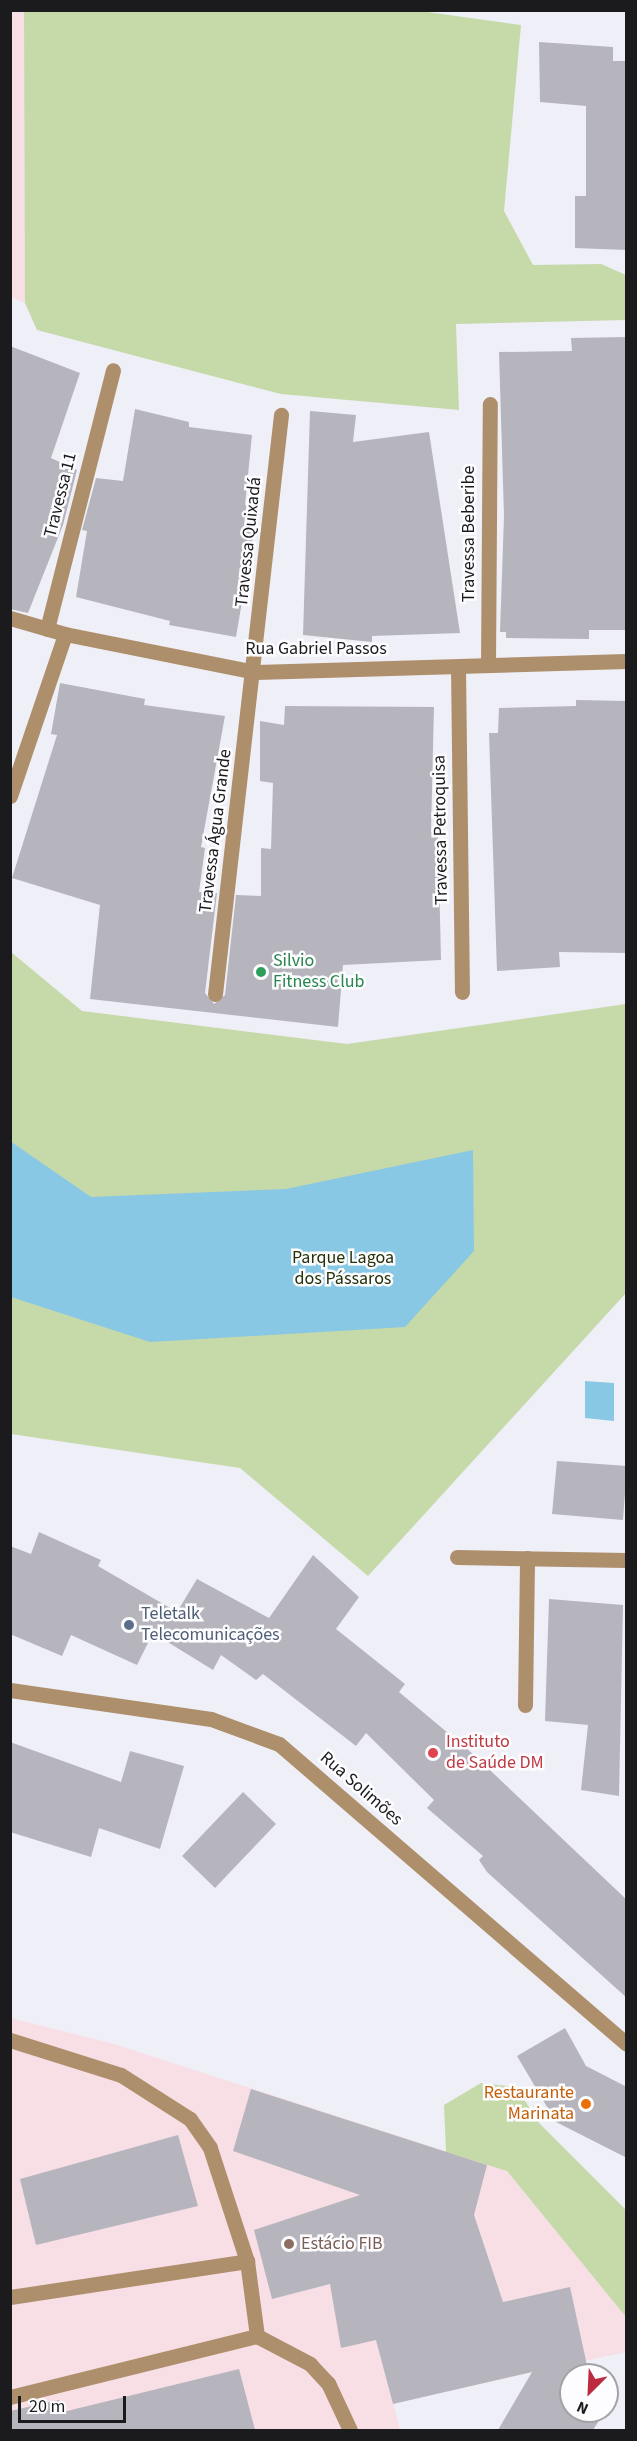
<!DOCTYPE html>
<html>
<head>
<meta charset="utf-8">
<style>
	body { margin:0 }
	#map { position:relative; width:637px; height:2441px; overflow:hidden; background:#efeff8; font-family:"Source Sans 3",sans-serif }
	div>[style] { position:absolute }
	.education>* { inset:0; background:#f8dee5 }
	.green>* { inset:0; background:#c6d9a9 }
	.water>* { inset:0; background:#88c8e4 }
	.building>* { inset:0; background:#b6b5bd }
	.service>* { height:15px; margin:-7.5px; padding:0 7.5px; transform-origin:7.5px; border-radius:7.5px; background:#ae8f6c }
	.minor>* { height:15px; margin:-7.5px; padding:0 7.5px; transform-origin:7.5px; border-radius:7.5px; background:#ae8f6c }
	.tertiary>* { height:15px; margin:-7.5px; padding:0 7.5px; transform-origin:7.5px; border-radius:7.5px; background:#ae8f6c }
	.dots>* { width:16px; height:16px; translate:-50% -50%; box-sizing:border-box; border:3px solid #fdfdff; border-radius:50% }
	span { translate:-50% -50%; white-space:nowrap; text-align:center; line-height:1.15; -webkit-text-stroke:5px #fdfdff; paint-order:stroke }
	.street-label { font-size:18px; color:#1b1b1e }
	.leisure-label { font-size:18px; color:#27864d }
	.left { translate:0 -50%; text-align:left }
	.park-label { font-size:18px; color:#243108 }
	.service-label { font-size:18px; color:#4e5e75 }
	.health-label { font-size:18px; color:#be3a42 }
	.food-label { font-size:18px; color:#c56008 }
	.right { translate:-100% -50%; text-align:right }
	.education-label { font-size:18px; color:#785e54 }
	.frame { position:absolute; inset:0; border:12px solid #1b1b1e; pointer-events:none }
	.north { position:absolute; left:559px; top:2363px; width:60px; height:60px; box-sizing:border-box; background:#fdfdff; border:2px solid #a3a3a5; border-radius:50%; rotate:204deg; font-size:16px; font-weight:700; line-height:24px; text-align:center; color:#1b1b1e }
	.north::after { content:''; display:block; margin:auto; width:21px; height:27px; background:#bc2b40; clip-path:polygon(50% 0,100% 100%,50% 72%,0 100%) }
	.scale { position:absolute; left:18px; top:2396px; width:108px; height:27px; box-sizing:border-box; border:3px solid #1b1b1e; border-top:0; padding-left:8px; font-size:18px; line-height:21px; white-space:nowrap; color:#1b1b1e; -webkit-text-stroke:4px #fdfdff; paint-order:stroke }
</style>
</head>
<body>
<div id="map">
	<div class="education">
		<div style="clip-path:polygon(10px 11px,24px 11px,25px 303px,10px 297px)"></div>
		<div style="clip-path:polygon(10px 2018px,114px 2044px,507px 2171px,626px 2317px,626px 2352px,393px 2403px,400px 2430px,11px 2430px)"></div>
	</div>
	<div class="green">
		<div style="clip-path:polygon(413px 10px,521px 25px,504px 211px,533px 265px,601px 264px,626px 275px,626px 320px,456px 324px,459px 410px,281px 394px,37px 330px,25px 303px,24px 11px)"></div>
		<div style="clip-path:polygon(11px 952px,82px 1011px,347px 1044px,626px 1004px,626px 1293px,368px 1576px,240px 1468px,11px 1434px)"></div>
		<div style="clip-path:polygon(481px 2083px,516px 2087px,540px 2124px,626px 2210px,626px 2317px,507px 2171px,446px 2152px,444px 2105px)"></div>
	</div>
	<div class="water">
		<div style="clip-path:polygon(10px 1141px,91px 1197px,286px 1189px,473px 1150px,474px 1251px,405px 1327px,150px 1342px,11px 1297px)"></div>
		<div style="clip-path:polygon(585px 1381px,614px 1383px,614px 1421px,585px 1418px)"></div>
	</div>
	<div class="building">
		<div style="clip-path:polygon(539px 42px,613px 47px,613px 61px,627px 61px,627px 250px,575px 248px,575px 196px,586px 196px,586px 106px,540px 102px)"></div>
		<div style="clip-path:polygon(627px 337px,627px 630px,589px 630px,589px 639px,506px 638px,506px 632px,500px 632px,504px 516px,499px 352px,572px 351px,571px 338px)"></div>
		<div style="clip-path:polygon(10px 346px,80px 373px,51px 458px,77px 470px,63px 525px,28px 613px,10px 609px)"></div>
		<div style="clip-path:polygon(135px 409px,189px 422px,189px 427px,252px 435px,245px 505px,258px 507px,236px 637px,169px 625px,170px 621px,76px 597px,87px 531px,82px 530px,96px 478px,123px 481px)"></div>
		<div style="clip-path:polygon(310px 411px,356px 415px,353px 442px,429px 432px,460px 633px,372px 636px,372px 642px,303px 635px)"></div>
		<div style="clip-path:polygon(60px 683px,145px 699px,144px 705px,225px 716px,201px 847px,205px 848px,199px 892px,217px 893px,205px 993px,214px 1004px,225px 995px,236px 895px,261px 896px,261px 848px,271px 849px,273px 783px,260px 781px,260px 721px,284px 725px,285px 706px,434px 707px,431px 832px,438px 832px,441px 960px,343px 965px,338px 1027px,90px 999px,100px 905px,12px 878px,57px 735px,51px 734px)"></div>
		<div style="clip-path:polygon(576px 700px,627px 701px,627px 953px,559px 952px,560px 967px,497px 971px,489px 733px,498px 733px,499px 708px,576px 706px)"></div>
		<div style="clip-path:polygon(557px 1461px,627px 1466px,623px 1520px,552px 1514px)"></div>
		<div style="clip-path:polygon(39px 1532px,101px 1560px,98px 1566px,177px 1612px,197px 1579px,269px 1618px,313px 1555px,359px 1597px,336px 1629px,405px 1684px,399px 1692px,473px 1754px,627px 1900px,627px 1998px,487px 1872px,479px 1860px,483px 1856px,427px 1808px,434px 1800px,366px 1733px,356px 1746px,263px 1674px,256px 1680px,221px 1655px,213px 1670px,153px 1633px,137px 1665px,71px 1635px,62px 1656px,10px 1634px,10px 1546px,31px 1554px)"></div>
		<div style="clip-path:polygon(549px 1599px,623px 1605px,619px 1796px,581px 1790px,588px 1725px,545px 1721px)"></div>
		<div style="clip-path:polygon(10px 1742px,121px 1782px,130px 1751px,184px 1766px,160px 1849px,99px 1828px,91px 1857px,10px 1832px)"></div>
		<div style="clip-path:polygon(243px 1792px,276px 1824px,215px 1888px,182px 1856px)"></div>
		<div style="clip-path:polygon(565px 2028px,586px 2066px,627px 2087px,627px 2158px,556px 2122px,517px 2056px)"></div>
		<div style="clip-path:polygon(251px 2089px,487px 2165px,474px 2215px,503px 2302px,570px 2287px,588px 2370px,595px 2375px,571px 2375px,571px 2411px,605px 2411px,593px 2430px,498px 2430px,532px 2372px,393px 2404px,376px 2340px,341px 2348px,330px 2284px,272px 2299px,254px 2230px,360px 2195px,233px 2151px)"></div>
		<div style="clip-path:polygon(178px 2135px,198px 2206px,36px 2245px,20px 2179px)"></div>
		<div style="clip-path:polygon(239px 2369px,255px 2430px,10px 2430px,10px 2411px,59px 2400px,63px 2412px)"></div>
	</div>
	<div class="service">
		<div style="left:10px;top:2040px;width:116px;rotate:17.5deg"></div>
		<div style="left:121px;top:2075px;width:82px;rotate:32.5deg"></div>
		<div style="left:190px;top:2119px;width:35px;rotate:55deg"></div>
		<div style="left:210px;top:2148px;width:119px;rotate:71.9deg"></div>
	</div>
	<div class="minor">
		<div style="left:10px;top:618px;width:57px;rotate:16.2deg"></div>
		<div style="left:65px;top:634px;width:195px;rotate:11.3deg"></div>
		<div style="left:256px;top:672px;width:370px;rotate:-1.7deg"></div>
		<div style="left:47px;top:629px;width:267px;rotate:-75.7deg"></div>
		<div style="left:488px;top:665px;width:261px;rotate:-89.6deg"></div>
		<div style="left:458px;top:667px;width:325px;rotate:89.3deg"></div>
		<div style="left:10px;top:796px;width:171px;rotate:-71.2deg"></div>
		<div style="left:215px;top:994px;width:583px;rotate:-83.5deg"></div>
		<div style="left:457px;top:1557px;width:169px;rotate:1deg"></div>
		<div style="left:525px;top:1705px;width:147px;rotate:-89.2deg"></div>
		<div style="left:10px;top:2297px;width:240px;rotate:-8.6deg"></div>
		<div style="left:247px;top:2261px;width:76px;rotate:82.4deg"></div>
		<div style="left:10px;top:2397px;width:254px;rotate:-13.9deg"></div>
		<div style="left:257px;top:2336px;width:60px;rotate:27.8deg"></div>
		<div style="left:310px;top:2364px;width:26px;rotate:47deg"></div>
		<div style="left:328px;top:2383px;width:52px;rotate:64.9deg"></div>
	</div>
	<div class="tertiary">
		<div style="left:10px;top:1690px;width:203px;rotate:8.2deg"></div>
		<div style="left:211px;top:1719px;width:72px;rotate:20.2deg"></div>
		<div style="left:279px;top:1744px;width:459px;rotate:40.8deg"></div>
	</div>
	<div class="dots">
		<div style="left:261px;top:972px;background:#2e9e5b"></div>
		<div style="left:129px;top:1625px;background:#5c6f8a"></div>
		<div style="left:433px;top:1753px;background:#e0444e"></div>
		<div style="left:586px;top:2104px;background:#e8710a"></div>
		<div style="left:289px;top:2244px;background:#8d6e63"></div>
	</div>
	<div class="street-label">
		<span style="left:61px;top:495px;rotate:-76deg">Travessa 11</span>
		<span style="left:469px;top:534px;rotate:-90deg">Travessa Beberibe</span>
		<span style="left:249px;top:542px;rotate:-84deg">Travessa Quixadá</span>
		<span style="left:316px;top:649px">Rua Gabriel Passos</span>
		<span style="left:441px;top:830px;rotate:-91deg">Travessa Petroquisa</span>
		<span style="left:216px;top:831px;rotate:-83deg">Travessa Água Grande</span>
		<span style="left:361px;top:1789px;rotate:41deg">Rua Solimões</span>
	</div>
	<div class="leisure-label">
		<span class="left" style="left:273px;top:972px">Silvio<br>Fitness Club</span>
	</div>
	<div class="park-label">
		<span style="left:343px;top:1269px">Parque Lagoa<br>dos Pássaros</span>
	</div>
	<div class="service-label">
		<span class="left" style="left:141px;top:1625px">Teletalk<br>Telecomunicações</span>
	</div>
	<div class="health-label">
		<span class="left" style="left:446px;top:1753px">Instituto<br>de Saúde DM</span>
	</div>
	<div class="food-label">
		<span class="right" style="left:574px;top:2104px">Restaurante<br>Marinata</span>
	</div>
	<div class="education-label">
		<span class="left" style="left:301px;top:2244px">Estácio FIB</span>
	</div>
	<div class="frame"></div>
	<div class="north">N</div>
	<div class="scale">20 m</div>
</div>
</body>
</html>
